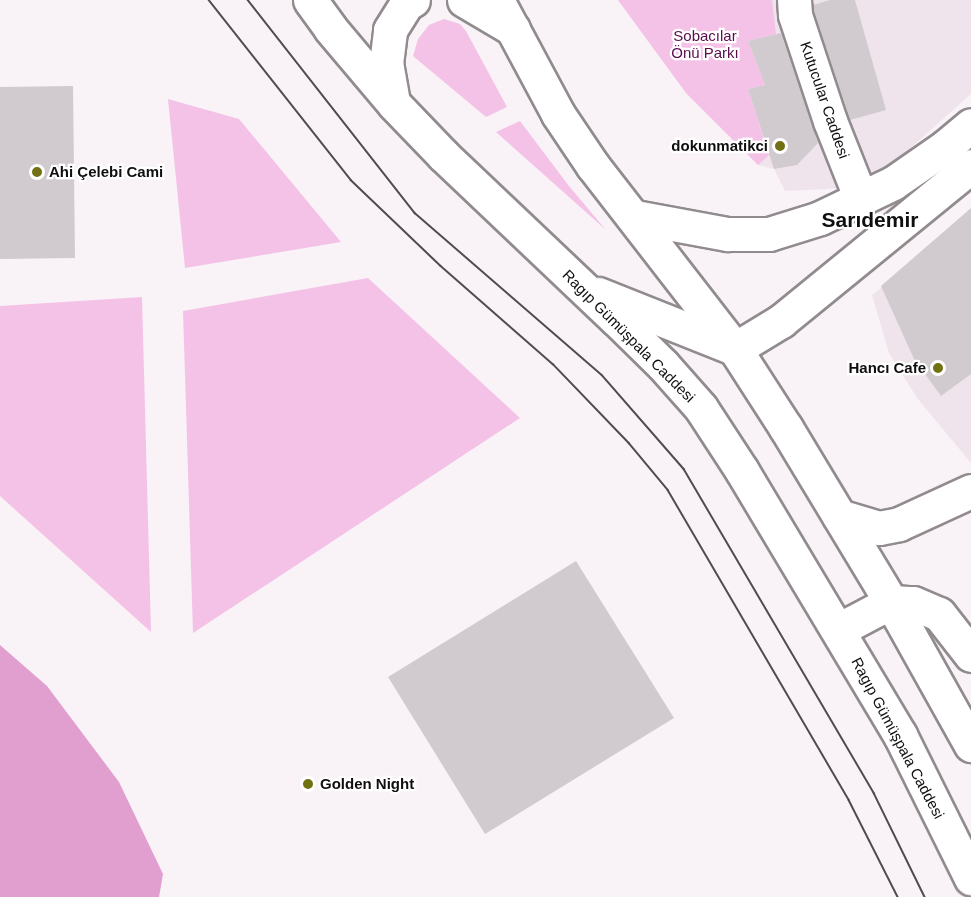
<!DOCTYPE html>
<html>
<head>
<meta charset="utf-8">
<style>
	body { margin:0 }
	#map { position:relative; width:971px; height:897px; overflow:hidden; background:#f9f3f7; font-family:Helvetica,sans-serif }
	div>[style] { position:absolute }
	.built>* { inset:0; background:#f0e4ec }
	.green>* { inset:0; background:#f5c2e7 }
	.water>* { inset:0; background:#e19fd0 }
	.building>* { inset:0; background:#d1cbcf }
	.roads { filter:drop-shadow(2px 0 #918b8f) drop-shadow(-2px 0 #918b8f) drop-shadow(0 2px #918b8f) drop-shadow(0 -2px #918b8f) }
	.minor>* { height:33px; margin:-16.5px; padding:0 16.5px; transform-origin:16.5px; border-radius:16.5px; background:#fff }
	.major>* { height:33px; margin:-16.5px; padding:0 16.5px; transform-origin:16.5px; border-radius:16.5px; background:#fff }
	.tram>* { height:1.5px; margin:-0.75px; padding:0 0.75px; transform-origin:0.75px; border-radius:0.75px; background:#4f4c4d }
	.dots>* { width:16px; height:16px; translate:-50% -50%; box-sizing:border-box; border:3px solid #fff; border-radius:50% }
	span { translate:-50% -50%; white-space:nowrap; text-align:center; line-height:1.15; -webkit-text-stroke:4.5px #fff; paint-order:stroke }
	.park-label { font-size:15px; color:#5a0d4d }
	.street-label { font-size:15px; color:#100e0f }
	.poi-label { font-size:15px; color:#100e0f; font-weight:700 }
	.right { translate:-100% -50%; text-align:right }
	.left { translate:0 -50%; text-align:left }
	.district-label { font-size:21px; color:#100e0f; font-weight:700 }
</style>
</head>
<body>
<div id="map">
	<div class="built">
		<div style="clip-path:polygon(618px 0,971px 0,971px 94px,867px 187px,785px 191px,774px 169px,758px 165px,686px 93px)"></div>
		<div style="clip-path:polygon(971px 215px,971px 463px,917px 398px,889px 353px,872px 295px)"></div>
	</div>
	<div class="green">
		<div style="clip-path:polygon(618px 0,772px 0,776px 34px,748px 41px,765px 85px,748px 89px,769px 155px,758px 165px,686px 93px)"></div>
		<div style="clip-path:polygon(444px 19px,460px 24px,466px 31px,507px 107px,486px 117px,413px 56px,418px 39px,429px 25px)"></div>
		<div style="clip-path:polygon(168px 99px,239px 119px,341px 242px,185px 268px)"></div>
		<div style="clip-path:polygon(520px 121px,569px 186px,606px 230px,496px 132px)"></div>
		<div style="clip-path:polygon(368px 278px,520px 418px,193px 633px,183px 311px)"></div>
		<div style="clip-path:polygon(142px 297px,151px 632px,0 496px,0 306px)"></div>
	</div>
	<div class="water">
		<div style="clip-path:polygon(0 645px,47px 686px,119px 782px,163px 874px,159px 897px,0 897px)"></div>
	</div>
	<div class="building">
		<div style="clip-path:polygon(830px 0,855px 0,886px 110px,850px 120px,814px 11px,813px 5px)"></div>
		<div style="clip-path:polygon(781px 33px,818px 143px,797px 165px,774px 169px,748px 89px,765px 85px,748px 41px)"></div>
		<div style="clip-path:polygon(73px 86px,75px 258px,0 259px,0 87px)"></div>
		<div style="clip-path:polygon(971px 208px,971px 374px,941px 396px,914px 359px,881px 286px)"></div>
		<div style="clip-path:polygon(576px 561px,674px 718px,485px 834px,388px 677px)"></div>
	</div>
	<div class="roads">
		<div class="minor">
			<div style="left:794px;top:0;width:15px;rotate:86deg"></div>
			<div style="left:795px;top:15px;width:112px;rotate:71.7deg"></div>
			<div style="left:830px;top:121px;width:84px;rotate:68.3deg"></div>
			<div style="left:635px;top:217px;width:95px;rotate:10.4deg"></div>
			<div style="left:728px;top:234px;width:41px"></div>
			<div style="left:769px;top:234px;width:53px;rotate:-17.4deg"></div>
			<div style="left:820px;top:218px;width:81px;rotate:-25.6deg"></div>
			<div style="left:893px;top:183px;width:63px;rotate:-34.7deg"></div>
			<div style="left:945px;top:147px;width:34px;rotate:-40deg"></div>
			<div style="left:735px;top:349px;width:54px;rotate:-31.3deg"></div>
			<div style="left:781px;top:321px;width:245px;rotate:-39.2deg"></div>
			<div style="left:839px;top:516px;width:42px;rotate:16.7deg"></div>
			<div style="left:879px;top:528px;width:20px;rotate:-11deg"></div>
			<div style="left:899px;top:524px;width:79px;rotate:-24.6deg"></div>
			<div style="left:891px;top:602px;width:22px;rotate:3deg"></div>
			<div style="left:913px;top:603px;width:28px;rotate:23deg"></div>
			<div style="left:939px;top:614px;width:52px;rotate:52deg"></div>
		</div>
		<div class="major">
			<div style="left:310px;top:0;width:34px;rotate:54deg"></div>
			<div style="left:330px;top:28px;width:99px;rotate:49.9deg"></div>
			<div style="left:394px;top:104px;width:72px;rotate:46.1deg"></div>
			<div style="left:444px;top:156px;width:236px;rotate:43.5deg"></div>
			<div style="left:615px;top:318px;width:67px;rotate:44.4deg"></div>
			<div style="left:663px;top:365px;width:57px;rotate:48.5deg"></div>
			<div style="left:701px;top:408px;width:75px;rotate:56.9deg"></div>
			<div style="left:742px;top:471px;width:308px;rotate:59.1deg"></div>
			<div style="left:900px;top:735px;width:160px;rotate:63.6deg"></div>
			<div style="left:464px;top:0;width:57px;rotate:30.6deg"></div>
			<div style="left:497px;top:0;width:129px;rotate:61.8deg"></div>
			<div style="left:558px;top:114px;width:63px;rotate:56.1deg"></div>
			<div style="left:593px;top:166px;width:232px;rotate:52.2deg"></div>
			<div style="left:735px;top:349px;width:94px;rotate:57.2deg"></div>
			<div style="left:786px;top:428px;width:203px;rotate:58.9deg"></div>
			<div style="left:891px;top:602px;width:164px;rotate:60.8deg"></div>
			<div style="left:393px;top:102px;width:39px;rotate:-100deg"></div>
			<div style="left:386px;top:64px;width:34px;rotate:-83deg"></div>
			<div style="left:390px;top:30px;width:31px;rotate:-58deg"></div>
			<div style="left:406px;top:4px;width:8px;rotate:-30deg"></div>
			<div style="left:598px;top:294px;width:146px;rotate:21.7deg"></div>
			<div style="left:838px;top:630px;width:60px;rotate:-27.8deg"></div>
		</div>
	</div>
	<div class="tram">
		<div style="left:209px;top:0;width:229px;rotate:51.7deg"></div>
		<div style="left:351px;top:180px;width:124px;rotate:43.7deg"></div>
		<div style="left:441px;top:266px;width:149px;rotate:41.2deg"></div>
		<div style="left:553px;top:364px;width:110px;rotate:46.1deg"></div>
		<div style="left:629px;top:443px;width:61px;rotate:50.3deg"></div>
		<div style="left:668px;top:490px;width:359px;rotate:59.7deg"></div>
		<div style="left:849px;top:800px;width:109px;rotate:63.2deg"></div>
		<div style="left:248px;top:0;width:271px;rotate:51.9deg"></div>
		<div style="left:415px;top:213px;width:247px;rotate:40.9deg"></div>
		<div style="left:602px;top:375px;width:125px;rotate:48.9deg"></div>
		<div style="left:684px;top:469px;width:376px;rotate:59.6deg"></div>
		<div style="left:874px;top:793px;width:116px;rotate:63.9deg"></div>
	</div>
	<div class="dots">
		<div style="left:780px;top:146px;background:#717013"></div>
		<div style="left:37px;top:172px;background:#717013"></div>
		<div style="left:938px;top:368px;background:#717013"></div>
		<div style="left:308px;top:784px;background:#717013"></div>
	</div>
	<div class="park-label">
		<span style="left:705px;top:44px">Sobacılar<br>Önü Parkı</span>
	</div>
	<div class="street-label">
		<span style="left:825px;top:100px;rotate:71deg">Kutucular Caddesi</span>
		<span style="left:629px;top:336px;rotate:45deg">Ragıp Gümüşpala Caddesi</span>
		<span style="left:898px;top:738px;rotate:62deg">Ragıp Gümüşpala Caddesi</span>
	</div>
	<div class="poi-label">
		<span class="right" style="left:768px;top:146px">dokunmatikci</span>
		<span class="left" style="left:49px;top:172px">Ahi Çelebi Cami</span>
		<span class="right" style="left:926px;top:368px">Hancı Cafe</span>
		<span class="left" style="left:320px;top:784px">Golden Night</span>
	</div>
	<div class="district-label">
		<span style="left:870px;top:220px">Sarıdemir</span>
	</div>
</div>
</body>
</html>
